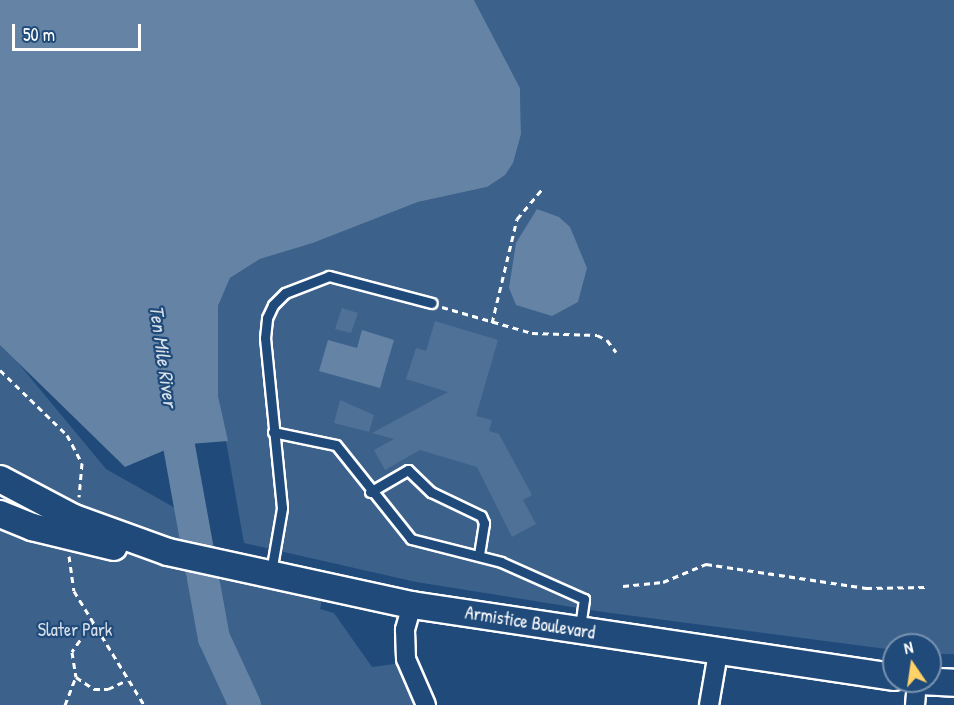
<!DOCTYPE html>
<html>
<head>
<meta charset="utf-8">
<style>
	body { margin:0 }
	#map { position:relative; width:954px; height:705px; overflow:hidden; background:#1f4a7a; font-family:"Patrick Hand",sans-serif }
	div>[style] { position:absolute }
	.green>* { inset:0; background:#3c618b }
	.water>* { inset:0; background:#6583a4 }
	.river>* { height:32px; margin:-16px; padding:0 16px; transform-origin:16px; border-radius:16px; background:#6583a4 }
	.building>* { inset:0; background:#507197 }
	.path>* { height:3px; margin-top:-1.5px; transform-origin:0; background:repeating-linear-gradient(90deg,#fff 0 6px,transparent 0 10.5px) }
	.roads { filter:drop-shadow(2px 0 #fff) drop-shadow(-2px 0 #fff) drop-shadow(0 2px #fff) drop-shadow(0 -2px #fff) }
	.service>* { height:9px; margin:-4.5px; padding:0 4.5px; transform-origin:4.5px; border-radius:4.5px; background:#1f4a7a }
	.minor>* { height:18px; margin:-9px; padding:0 9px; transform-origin:9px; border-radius:9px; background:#1f4a7a }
	.secondary>* { height:26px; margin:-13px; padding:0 13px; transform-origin:13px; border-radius:13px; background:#1f4a7a }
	span { translate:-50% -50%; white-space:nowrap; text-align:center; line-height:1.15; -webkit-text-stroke:4.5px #1f4a7a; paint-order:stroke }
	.street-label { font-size:18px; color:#fff }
	.park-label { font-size:18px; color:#d8dfe8 }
	.water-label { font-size:20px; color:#d8e0e8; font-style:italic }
	.north { position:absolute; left:882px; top:633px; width:60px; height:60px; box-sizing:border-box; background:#1f4a7a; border:2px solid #7992af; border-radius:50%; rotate:347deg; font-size:16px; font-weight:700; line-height:24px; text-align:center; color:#fff }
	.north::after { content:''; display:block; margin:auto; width:21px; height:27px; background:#ffd166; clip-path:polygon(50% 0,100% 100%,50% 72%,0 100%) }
	.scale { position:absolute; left:12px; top:24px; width:129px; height:27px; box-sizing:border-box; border:3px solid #fff; border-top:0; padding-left:8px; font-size:18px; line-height:21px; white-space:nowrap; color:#fff; -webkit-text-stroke:4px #1f4a7a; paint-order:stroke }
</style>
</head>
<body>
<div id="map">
	<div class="green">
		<div style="clip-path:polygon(474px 0,954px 0,954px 654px,930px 654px,930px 645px,894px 645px,894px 650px,603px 612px,416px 582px,244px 543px,218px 396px,218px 306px,230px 278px,260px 259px,313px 243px,418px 202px,487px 187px,521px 134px,520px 88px)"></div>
		<div style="clip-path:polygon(0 341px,106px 469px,184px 513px,196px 538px,186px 578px,218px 586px,226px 567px,324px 590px,320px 609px,334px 613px,372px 667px,402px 663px,424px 705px,0 705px)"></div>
	</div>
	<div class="water">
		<div style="clip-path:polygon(0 0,474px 0,520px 88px,521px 134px,513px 163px,505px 175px,487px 187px,418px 202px,313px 243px,260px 259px,230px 278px,218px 306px,218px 396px,228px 441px,177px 445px,125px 467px,0 345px)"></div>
		<div style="clip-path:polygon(537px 209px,559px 217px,570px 227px,587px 268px,578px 302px,552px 316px,516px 305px,509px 288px,516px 243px)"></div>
		<div style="clip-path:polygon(362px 330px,394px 340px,380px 388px,319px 371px,328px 340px,357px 348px)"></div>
	</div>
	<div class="river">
		<div style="left:171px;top:402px;width:240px;rotate:79.7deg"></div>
		<div style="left:214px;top:638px;width:74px;rotate:65.2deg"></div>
	</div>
	<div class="building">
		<div style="clip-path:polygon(342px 308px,358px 313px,351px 333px,335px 329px)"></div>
		<div style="clip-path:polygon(435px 321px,498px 340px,476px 416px,492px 420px,489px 431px,499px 434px,532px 495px,523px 500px,536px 524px,512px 537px,477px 467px,420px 450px,385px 470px,374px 450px,394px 439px,372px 433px,448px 392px,406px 379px,416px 348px,426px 351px)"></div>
		<div style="clip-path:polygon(340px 400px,374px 415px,369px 432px,334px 423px)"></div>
	</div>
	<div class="path">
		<div style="left:442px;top:307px;width:94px;rotate:16.1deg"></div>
		<div style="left:532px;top:333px;width:65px;rotate:1.8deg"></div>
		<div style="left:597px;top:335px;width:11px;rotate:27deg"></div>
		<div style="left:607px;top:340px;width:15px;rotate:53deg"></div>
		<div style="left:492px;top:323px;width:107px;rotate:-76.5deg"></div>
		<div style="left:517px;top:219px;width:40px;rotate:-50deg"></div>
		<div style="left:0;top:370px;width:93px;rotate:44.1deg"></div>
		<div style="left:67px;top:435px;width:32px;rotate:62deg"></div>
		<div style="left:82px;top:463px;width:34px;rotate:95deg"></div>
		<div style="left:69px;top:556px;width:35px;rotate:82deg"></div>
		<div style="left:74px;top:591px;width:134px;rotate:58.4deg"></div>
		<div style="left:623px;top:586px;width:40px;rotate:-5.7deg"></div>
		<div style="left:663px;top:582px;width:47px;rotate:-22.7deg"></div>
		<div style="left:706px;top:564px;width:162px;rotate:8.5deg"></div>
		<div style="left:866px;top:588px;width:61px;rotate:-0.9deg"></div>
		<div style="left:92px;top:623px;width:35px;rotate:125deg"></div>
		<div style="left:72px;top:652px;width:25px;rotate:81deg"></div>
		<div style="left:76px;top:677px;width:22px;rotate:34deg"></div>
		<div style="left:94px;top:689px;width:14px"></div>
		<div style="left:108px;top:689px;width:21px;rotate:-25deg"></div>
		<div style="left:65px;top:705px;width:30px;rotate:-69deg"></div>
	</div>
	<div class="roads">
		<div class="service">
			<div style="left:273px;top:432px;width:64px;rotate:11.7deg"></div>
			<div style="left:336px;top:445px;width:120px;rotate:51.4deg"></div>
			<div style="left:411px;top:539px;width:93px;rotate:14.3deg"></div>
			<div style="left:501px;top:562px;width:91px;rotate:24deg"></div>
			<div style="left:584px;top:599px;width:28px;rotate:98deg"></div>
			<div style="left:370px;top:492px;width:44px;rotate:-30.1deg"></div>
			<div style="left:408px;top:470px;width:32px;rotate:44deg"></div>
			<div style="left:431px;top:492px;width:55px;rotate:25.6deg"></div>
			<div style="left:481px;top:516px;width:8px;rotate:67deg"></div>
			<div style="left:484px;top:523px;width:33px;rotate:99deg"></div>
			<div style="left:271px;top:572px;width:65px;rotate:-80.2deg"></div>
			<div style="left:282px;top:508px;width:171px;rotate:-95.7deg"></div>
			<div style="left:265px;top:338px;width:20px;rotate:-84deg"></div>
			<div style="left:267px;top:318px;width:14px;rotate:-65deg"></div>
			<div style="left:273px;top:305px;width:17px;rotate:-45deg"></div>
			<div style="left:285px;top:293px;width:47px;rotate:-21.1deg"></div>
			<div style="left:329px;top:276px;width:106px;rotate:14.7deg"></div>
		</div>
		<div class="minor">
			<div style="left:412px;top:605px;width:26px;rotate:106deg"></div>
			<div style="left:405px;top:630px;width:29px;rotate:88deg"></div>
			<div style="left:406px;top:659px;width:50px;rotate:66.5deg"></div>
			<div style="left:709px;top:705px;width:53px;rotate:-80.2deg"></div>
			<div style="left:915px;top:705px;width:24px;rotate:-85deg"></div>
		</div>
		<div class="secondary">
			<div style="left:0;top:479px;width:84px;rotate:27.8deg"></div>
			<div style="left:74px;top:518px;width:100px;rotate:19.9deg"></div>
			<div style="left:168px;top:552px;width:250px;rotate:12.3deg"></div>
			<div style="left:412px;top:605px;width:487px;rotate:8.5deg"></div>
			<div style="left:0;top:514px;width:35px;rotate:22deg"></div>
			<div style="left:32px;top:527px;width:84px;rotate:13.7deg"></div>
			<div style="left:920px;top:681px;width:34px;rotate:3deg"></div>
		</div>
	</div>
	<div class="street-label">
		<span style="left:530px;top:623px;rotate:9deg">Armistice Boulevard</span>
	</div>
	<div class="park-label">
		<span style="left:75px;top:630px">Slater Park</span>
	</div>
	<div class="water-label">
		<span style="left:164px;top:356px;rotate:82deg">Ten Mile River</span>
	</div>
	<div class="north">N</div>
	<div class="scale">50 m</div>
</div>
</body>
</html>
